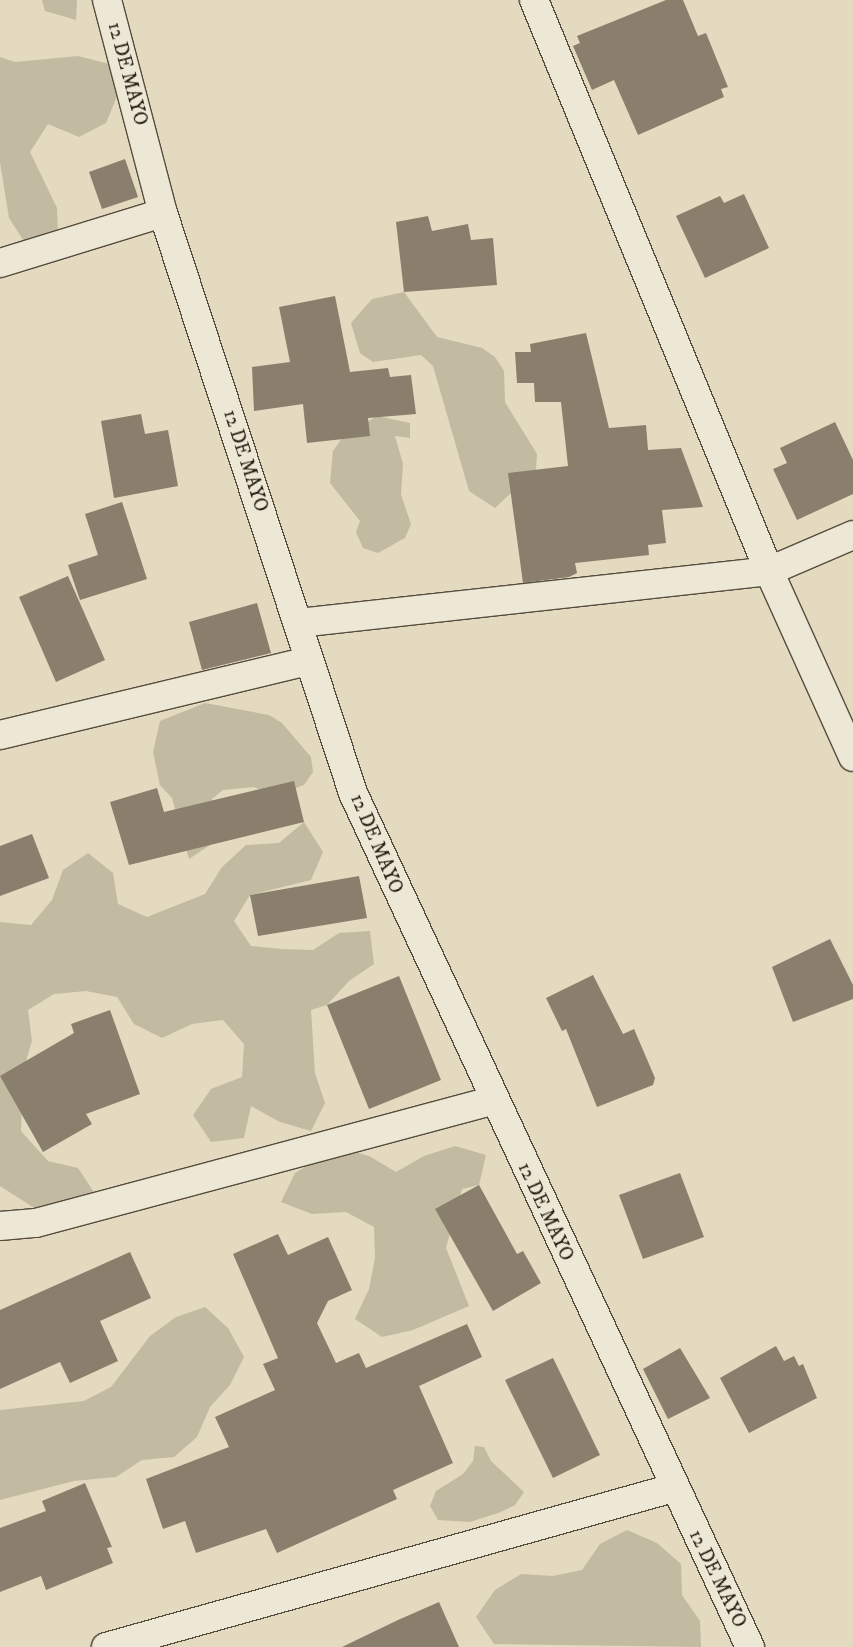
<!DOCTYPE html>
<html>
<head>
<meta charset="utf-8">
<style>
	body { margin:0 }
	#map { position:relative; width:853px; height:1647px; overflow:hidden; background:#e3dabf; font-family:"IM FELL DW Pica",serif }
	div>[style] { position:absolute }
	.green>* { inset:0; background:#c3baa2 }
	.building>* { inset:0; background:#897f6c }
	.roads { filter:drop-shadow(1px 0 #564c3e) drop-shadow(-1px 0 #564c3e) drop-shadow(0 1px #564c3e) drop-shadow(0 -1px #564c3e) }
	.minor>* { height:28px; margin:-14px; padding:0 14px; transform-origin:14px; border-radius:14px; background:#ede7d5 }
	span { translate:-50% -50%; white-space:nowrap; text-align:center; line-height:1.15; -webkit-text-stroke:5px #ede7d5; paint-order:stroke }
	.street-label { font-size:19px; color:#271c13 }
</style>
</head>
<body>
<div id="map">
	<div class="green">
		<div style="clip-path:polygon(42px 0,77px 0,76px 20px,45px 11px)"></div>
		<div style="clip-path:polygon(78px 56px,109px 64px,118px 94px,106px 123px,79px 137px,48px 124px,30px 152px,57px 208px,58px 236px,27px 246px,9px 218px,0 162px,0 57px,15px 62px)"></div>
		<div style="clip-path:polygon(404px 292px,437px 337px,482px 348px,495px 357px,504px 371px,505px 402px,537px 454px,536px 470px,495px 508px,469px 491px,433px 366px,421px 355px,373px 362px,360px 353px,351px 323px,372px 299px)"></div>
		<div style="clip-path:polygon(377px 416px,410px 423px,410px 438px,395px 436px,403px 464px,401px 495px,411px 524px,405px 538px,378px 553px,363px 548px,356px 532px,360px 521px,330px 483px,333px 451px,342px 438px)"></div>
		<div style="clip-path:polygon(205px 703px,269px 715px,282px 723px,311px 757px,313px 772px,304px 785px,274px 796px,254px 787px,223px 790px,212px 799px,210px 845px,189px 859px,172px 798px,160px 785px,153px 752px,160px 721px)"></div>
		<div style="clip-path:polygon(304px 822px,323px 852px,311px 880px,250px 895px,234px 921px,251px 946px,282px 949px,313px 950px,339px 933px,370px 931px,374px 964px,349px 981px,327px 1005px,311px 1010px,315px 1073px,325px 1103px,311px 1131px,280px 1122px,251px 1106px,244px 1138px,211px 1142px,193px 1115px,211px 1089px,242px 1077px,244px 1044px,223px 1020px,192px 1024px,162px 1038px,134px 1024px,117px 997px,86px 991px,54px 994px,28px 1010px,32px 1041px,23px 1071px,21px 1131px,48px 1161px,78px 1168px,95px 1194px,42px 1213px,0 1186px,0 922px,31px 925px,52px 900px,63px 870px,88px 853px,113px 873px,118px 904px,147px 917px,205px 894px,222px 867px,246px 845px,279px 843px)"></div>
		<div style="clip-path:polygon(455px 1146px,486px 1155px,479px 1185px,462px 1189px,446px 1248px,469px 1306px,413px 1330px,382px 1337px,355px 1319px,369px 1289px,375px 1258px,374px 1227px,346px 1212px,312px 1214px,281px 1202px,295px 1173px,338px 1147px,369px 1156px,396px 1172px,424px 1156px)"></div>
		<div style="clip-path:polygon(205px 1307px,228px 1328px,244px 1357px,230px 1385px,210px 1407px,197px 1437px,174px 1457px,142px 1460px,116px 1477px,74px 1481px,0 1500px,0 1410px,84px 1401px,111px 1387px,150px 1336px,176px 1317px)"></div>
		<div style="clip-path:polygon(475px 1446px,484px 1447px,491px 1461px,524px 1492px,515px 1505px,501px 1512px,470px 1522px,438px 1520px,430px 1506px,436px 1491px,463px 1474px,473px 1461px)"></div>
		<div style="clip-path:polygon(627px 1530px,657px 1543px,681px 1564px,682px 1595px,700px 1621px,701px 1647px,494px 1644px,476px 1617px,495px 1590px,521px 1574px,553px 1576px,582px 1570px,600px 1544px)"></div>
	</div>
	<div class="building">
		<div style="clip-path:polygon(666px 0,683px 0,698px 36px,706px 33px,728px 87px,721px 89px,724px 97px,638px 135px,614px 80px,592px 90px,573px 46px,580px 43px,577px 36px)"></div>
		<div style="clip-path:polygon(125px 159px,138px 197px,102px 209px,89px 172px)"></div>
		<div style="clip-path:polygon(744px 194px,769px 248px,705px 278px,676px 216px,720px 196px,724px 203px)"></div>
		<div style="clip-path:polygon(428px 216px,432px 231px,468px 224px,471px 240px,493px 238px,497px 285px,404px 292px,396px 222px)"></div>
		<div style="clip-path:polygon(335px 296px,350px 372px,388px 368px,390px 377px,411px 375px,416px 414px,368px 418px,370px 436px,307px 443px,303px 404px,254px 411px,252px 367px,290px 362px,279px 307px)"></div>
		<div style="clip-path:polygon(586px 333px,609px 428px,646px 425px,648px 450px,681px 448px,703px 507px,662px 510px,666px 543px,648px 545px,649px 555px,575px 563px,577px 573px,569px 577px,523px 583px,508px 473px,568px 466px,561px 402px,535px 402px,534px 383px,517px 383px,515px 352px,531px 352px,530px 344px)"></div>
		<div style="clip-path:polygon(141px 414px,145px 434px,168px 430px,178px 486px,114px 498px,101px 421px)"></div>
		<div style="clip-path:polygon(835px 422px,853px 460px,853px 494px,797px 520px,773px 469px,787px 463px,780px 448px)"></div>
		<div style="clip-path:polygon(122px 502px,147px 579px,80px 600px,68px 565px,98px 555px,85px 514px)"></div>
		<div style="clip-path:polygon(68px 576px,105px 660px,56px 682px,19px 597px)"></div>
		<div style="clip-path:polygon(257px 603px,271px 653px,202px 670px,189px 622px)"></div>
		<div style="clip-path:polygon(294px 781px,304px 822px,129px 865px,110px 802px,157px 788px,164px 812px)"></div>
		<div style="clip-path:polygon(32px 834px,49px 878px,0 896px,0 846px)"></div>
		<div style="clip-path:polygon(359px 876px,367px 918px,258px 936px,250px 895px)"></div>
		<div style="clip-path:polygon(830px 939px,853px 985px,853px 999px,793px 1022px,772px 967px)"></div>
		<div style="clip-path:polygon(593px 975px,623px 1034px,634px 1029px,655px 1078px,653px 1085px,597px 1107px,566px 1029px,562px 1031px,546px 998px)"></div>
		<div style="clip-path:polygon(399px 976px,441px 1080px,369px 1109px,327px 1005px)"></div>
		<div style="clip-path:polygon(110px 1010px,140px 1094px,86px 1114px,92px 1124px,43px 1152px,0 1076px,74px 1033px,71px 1024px)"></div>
		<div style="clip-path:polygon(680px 1173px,704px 1237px,643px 1259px,619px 1195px)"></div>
		<div style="clip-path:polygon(479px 1185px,517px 1254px,523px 1251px,541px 1283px,493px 1311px,435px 1209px)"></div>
		<div style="clip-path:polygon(278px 1234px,288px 1255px,328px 1237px,352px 1290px,328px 1301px,317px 1323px,336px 1363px,359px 1353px,366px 1368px,467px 1324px,482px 1357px,419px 1386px,453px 1463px,393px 1490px,397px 1499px,277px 1553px,266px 1529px,196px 1553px,185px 1521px,163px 1529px,146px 1479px,229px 1447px,215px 1417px,275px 1390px,263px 1364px,278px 1358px,233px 1254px)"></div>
		<div style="clip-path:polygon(130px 1252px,151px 1298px,100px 1321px,118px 1361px,70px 1383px,60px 1362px,0 1389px,0 1310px)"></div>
		<div style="clip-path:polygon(776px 1346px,784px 1361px,794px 1356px,799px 1366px,803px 1364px,817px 1398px,749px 1433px,720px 1378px)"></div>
		<div style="clip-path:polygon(680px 1348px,710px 1398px,668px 1419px,643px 1369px)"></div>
		<div style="clip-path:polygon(553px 1358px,600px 1455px,553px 1478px,505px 1380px)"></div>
		<div style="clip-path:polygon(85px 1483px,112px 1547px,107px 1548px,113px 1563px,46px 1590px,41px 1576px,0 1592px,0 1528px,46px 1511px,42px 1501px)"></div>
		<div style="clip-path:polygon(439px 1602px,459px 1647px,342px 1647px,398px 1620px)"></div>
	</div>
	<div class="roads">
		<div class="minor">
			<div style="left:107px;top:0;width:220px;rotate:75.3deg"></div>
			<div style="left:163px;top:213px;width:610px;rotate:71.86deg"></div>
			<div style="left:353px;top:793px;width:942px;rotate:65.07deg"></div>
			<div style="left:534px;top:0;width:617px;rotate:67.63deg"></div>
			<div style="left:769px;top:571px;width:204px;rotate:65.7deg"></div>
			<div style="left:0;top:263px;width:170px;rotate:-17.1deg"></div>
			<div style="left:299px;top:623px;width:473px;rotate:-6.3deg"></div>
			<div style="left:769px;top:571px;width:91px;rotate:-23.2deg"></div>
			<div style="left:0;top:735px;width:318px;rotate:-13.5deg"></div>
			<div style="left:0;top:1226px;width:36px;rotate:-5deg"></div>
			<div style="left:36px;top:1223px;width:474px;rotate:-15deg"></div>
			<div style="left:106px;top:1647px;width:589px;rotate:-15.66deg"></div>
		</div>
	</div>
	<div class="street-label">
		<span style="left:127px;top:74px;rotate:75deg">12 DE MAYO</span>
		<span style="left:245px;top:461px;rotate:72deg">12 DE MAYO</span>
		<span style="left:376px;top:844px;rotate:67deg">12 DE MAYO</span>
		<span style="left:545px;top:1212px;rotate:65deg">12 DE MAYO</span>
		<span style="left:717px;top:1579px;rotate:64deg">12 DE MAYO</span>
	</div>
</div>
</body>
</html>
